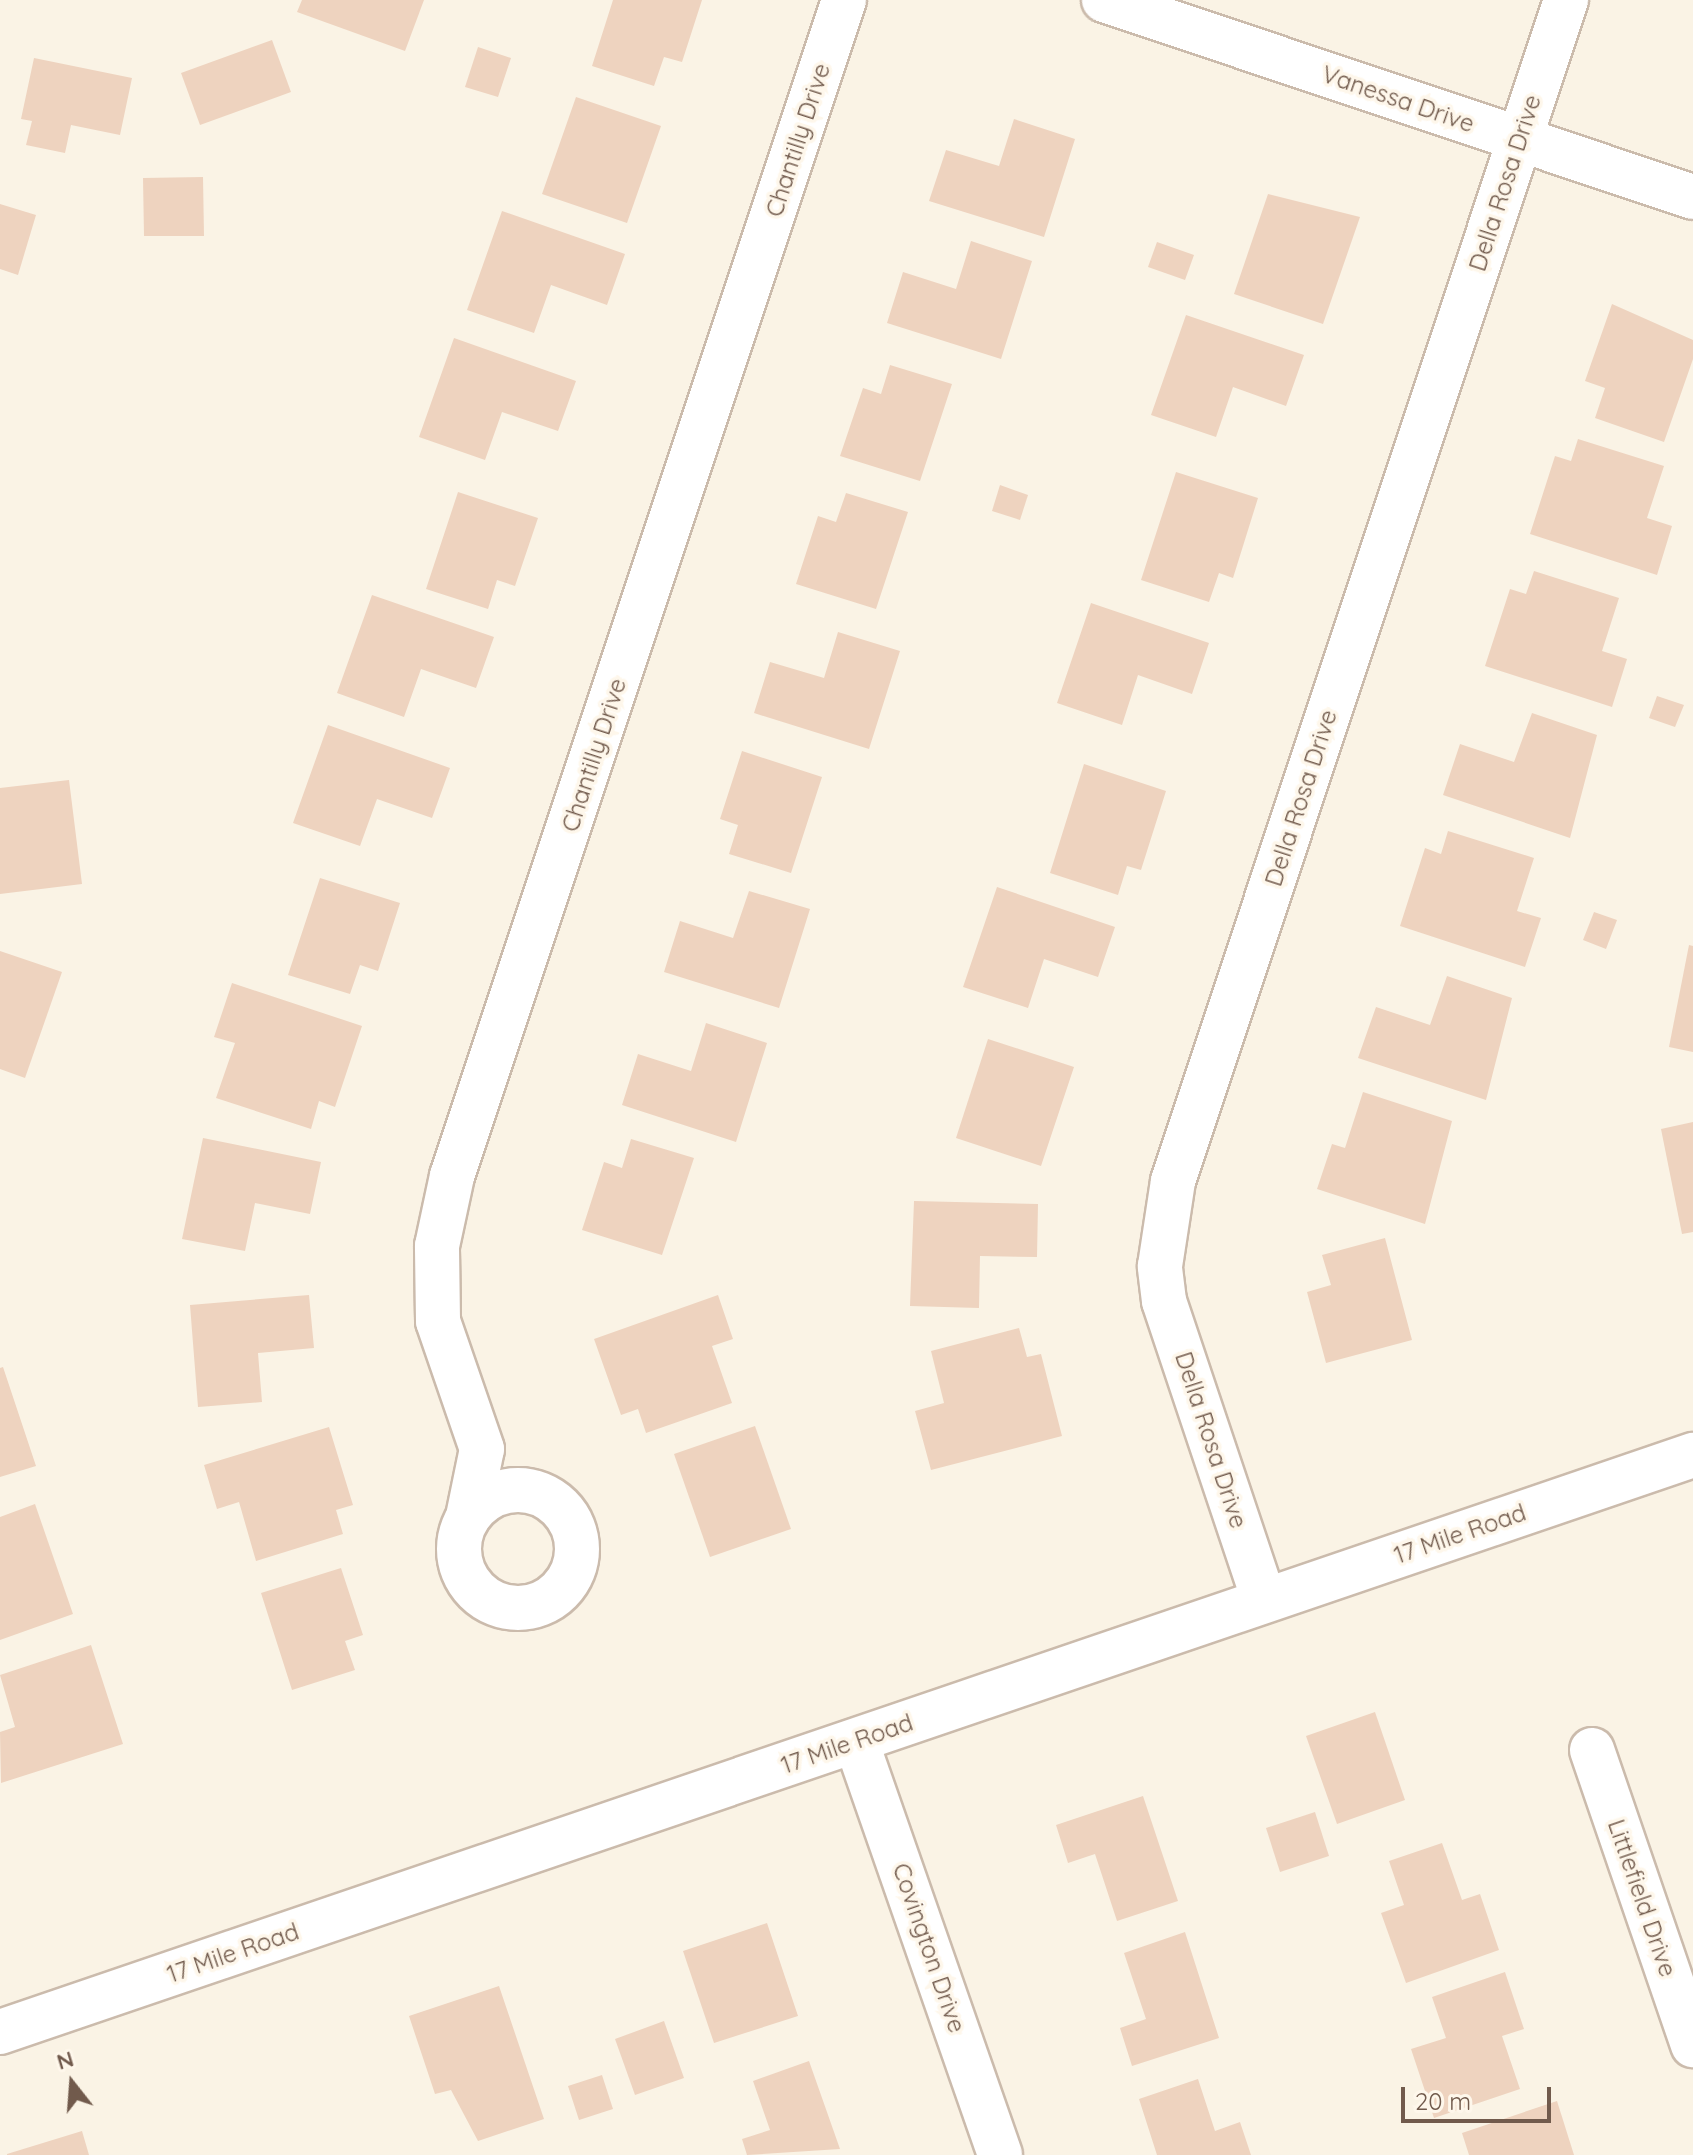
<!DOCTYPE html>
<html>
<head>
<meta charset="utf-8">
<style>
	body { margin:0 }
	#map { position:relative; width:1693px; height:2155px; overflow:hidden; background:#faf3e5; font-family:Quicksand,sans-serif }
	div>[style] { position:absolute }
	.building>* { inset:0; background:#eed3bf }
	.roads { filter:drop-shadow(2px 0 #cbbbac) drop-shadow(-2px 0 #cbbbac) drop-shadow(0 2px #cbbbac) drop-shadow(0 -2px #cbbbac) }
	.minor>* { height:44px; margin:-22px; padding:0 22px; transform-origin:22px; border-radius:22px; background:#fff }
	.minor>.ring { margin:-22px; padding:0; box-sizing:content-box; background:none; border:44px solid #fff; border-radius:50% }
	.tertiary>* { height:44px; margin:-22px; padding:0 22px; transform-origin:22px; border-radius:22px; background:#fff }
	span { translate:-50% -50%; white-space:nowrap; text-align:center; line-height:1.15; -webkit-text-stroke:7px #fef7eb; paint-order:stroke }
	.street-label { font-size:24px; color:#715a4c }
	.north { position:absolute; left:32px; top:2043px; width:80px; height:80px; -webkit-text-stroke:6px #fef7eb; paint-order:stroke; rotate:343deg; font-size:22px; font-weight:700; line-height:32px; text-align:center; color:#715a4c }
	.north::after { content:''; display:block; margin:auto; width:28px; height:36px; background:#715a4c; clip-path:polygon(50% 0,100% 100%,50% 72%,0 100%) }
	.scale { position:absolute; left:1401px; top:2087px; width:150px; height:36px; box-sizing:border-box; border:4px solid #715a4c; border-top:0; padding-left:10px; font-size:24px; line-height:28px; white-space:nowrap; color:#715a4c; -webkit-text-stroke:6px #fef7eb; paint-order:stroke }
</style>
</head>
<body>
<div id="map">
	<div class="building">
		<div style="clip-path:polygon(302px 0,424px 0,405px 51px,297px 12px)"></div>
		<div style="clip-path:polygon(613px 0,702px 0,682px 62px,664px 57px,654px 86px,592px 66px)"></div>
		<div style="clip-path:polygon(272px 40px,291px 92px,200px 125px,181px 73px)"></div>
		<div style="clip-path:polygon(478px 47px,511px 58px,498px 97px,465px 87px)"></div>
		<div style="clip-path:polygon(34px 58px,132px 78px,120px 135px,71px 125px,65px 153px,26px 145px,32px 121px,21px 119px)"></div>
		<div style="clip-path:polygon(576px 97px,661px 126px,627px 223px,542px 194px)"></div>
		<div style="clip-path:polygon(1014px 119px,1075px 139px,1044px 237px,929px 201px,946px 150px,999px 166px)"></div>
		<div style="clip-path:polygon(203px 177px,204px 236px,144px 236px,143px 178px)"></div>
		<div style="clip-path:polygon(1268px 194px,1360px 217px,1323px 324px,1234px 294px)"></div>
		<div style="clip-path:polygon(0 204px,36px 215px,18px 275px,0 269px)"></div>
		<div style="clip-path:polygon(502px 211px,625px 254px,607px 305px,551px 285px,534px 333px,467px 310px)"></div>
		<div style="clip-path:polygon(971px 241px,1032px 261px,1001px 359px,887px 323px,903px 272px,956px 289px)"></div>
		<div style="clip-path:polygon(1157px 242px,1194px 255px,1185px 280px,1148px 267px)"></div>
		<div style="clip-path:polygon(1612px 304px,1693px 340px,1693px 359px,1664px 442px,1595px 418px,1605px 388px,1585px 381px)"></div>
		<div style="clip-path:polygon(1186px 315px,1304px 355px,1286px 406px,1233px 387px,1216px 437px,1151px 415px)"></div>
		<div style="clip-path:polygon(454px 338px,576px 381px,558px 431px,502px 412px,485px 460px,419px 437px)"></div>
		<div style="clip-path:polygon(890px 365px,952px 384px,920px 481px,840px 456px,863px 388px,881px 394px)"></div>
		<div style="clip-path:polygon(1578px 439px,1664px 466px,1647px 518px,1672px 526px,1657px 575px,1530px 534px,1555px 456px,1571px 461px)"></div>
		<div style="clip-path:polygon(1176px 472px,1258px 498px,1233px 578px,1219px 573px,1209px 602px,1141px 580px)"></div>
		<div style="clip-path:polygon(1000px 485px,1028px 495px,1020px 520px,992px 511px)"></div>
		<div style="clip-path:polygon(458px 492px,538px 518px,515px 586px,497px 580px,488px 609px,426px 589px)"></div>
		<div style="clip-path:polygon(846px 493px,908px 512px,876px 609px,796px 584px,818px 516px,836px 522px)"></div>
		<div style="clip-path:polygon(1534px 571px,1619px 598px,1602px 651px,1627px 659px,1612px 707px,1485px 666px,1510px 589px,1526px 594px)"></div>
		<div style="clip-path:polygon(372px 595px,494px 637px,476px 688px,421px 669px,404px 717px,337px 693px)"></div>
		<div style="clip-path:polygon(1091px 603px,1209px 643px,1192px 694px,1138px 675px,1122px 725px,1057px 703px)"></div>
		<div style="clip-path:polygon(838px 632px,900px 651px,869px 749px,754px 713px,770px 662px,824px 678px)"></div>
		<div style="clip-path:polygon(1657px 696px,1684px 705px,1675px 727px,1649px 718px)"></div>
		<div style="clip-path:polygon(1532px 713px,1597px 735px,1570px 838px,1443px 795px,1460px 744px,1514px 762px)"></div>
		<div style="clip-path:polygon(328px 725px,450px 768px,432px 818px,377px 799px,360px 846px,293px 823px)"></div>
		<div style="clip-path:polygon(742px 751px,822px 777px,791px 873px,729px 854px,738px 825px,720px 819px)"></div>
		<div style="clip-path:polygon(1084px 764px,1166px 791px,1141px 870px,1127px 866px,1118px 895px,1050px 873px)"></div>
		<div style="clip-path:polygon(69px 780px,82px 884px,0 894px,0 788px)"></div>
		<div style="clip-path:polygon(1448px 831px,1534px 858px,1517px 911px,1541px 918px,1525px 967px,1400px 926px,1425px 848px,1441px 854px)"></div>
		<div style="clip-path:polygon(320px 878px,400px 903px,378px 971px,360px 965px,350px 994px,288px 975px)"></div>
		<div style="clip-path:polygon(997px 887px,1115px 927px,1098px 977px,1044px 959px,1028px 1008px,963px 987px)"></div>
		<div style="clip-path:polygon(749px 891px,810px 909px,779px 1008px,664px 972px,680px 921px,733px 938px)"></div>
		<div style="clip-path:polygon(1594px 912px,1617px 920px,1606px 949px,1583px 940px)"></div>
		<div style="clip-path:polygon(1689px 945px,1693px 946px,1693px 1052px,1669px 1047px)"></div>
		<div style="clip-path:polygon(0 951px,62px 972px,25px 1078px,0 1069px)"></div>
		<div style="clip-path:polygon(1447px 976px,1512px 998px,1486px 1100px,1358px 1058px,1376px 1007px,1430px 1025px)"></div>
		<div style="clip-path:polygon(232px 983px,362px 1026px,335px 1107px,319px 1101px,311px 1129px,216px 1098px,235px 1043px,214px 1037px)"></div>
		<div style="clip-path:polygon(706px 1023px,767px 1043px,736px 1142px,622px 1105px,638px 1054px,691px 1071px)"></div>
		<div style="clip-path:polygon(988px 1039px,1074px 1067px,1041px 1166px,956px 1138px)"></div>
		<div style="clip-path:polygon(1363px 1092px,1452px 1121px,1425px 1224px,1317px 1189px,1332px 1144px,1345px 1148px)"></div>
		<div style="clip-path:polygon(1693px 1122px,1693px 1232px,1682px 1234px,1661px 1129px)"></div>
		<div style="clip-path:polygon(203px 1138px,321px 1162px,310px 1214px,255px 1203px,245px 1251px,182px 1239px)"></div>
		<div style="clip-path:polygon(631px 1139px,694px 1158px,662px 1255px,582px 1230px,604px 1162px,622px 1168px)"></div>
		<div style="clip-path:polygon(914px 1201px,1038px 1204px,1037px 1257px,980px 1256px,979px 1308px,910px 1306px)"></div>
		<div style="clip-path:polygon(1385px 1238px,1412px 1340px,1326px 1363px,1307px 1292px,1331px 1285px,1322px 1255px)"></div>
		<div style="clip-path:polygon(309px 1295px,314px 1348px,258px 1353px,262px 1402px,198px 1407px,190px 1305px)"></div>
		<div style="clip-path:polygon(718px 1295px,733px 1339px,712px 1346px,732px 1403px,646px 1433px,638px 1409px,621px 1415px,594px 1339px)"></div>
		<div style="clip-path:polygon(1019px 1328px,1027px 1357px,1041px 1354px,1062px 1436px,931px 1470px,915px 1411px,944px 1403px,931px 1351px)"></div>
		<div style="clip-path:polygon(3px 1367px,36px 1466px,0 1477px,0 1368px)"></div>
		<div style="clip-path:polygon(755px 1426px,791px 1529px,710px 1557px,674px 1454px)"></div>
		<div style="clip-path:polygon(329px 1427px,353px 1505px,336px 1510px,343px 1534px,256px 1561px,239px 1502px,217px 1509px,204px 1465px)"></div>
		<div style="clip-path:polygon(35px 1504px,73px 1614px,0 1640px,0 1517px)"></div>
		<div style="clip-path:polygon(341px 1568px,363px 1635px,345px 1641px,355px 1670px,292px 1690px,261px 1593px)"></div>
		<div style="clip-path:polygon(91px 1645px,123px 1744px,1px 1783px,0 1732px,15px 1727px,0 1675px)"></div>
		<div style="clip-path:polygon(1375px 1712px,1405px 1800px,1337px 1824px,1306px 1736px)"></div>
		<div style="clip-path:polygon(1143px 1796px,1178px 1901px,1117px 1921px,1095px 1854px,1068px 1863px,1056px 1825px)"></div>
		<div style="clip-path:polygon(1315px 1812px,1329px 1856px,1280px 1872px,1266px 1828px)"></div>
		<div style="clip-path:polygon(1442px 1843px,1462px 1900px,1480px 1894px,1499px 1950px,1406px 1983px,1381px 1913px,1404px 1905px,1389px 1861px)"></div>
		<div style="clip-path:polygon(767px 1923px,798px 2016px,714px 2043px,683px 1951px)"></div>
		<div style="clip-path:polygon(1185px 1932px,1219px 2038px,1132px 2066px,1120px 2028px,1146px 2019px,1124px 1953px)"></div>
		<div style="clip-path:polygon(1505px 1972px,1524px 2029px,1502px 2036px,1520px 2089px,1434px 2118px,1411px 2049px,1446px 2038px,1432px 1997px)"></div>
		<div style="clip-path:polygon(499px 1986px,544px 2119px,478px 2141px,451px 2090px,435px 2094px,409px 2016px)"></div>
		<div style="clip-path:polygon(664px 2021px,684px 2078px,635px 2095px,615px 2039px)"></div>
		<div style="clip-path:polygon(809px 2061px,840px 2149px,747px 2155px,742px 2139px,770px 2130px,753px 2081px)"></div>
		<div style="clip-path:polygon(602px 2075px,613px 2109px,579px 2120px,568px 2086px)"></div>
		<div style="clip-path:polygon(1198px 2079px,1215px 2131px,1240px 2122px,1251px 2155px,1157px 2155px,1139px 2099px)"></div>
		<div style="clip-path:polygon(1557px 2101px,1574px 2155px,1469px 2155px,1462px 2133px)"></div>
		<div style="clip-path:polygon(82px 2131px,89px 2155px,7px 2155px,7px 2154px)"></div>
	</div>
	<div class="roads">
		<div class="minor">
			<div style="left:1104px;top:0;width:621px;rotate:18.49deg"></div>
			<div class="ring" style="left:459px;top:1490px;width:74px;height:74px"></div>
			<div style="left:468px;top:1517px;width:69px;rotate:-78.4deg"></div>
			<div style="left:482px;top:1449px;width:135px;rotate:-109deg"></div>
			<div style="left:438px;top:1321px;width:75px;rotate:-90.8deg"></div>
			<div style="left:437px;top:1246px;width:72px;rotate:-77.9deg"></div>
			<div style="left:452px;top:1176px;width:1240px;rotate:-71.57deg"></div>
			<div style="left:1264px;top:1600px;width:315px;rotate:-108.5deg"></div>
			<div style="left:1164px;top:1301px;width:35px;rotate:-97deg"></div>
			<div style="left:1160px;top:1266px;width:86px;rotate:-81.3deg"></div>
			<div style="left:1173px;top:1181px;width:1245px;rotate:-71.59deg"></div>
			<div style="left:856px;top:1741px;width:438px;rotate:70.8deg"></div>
			<div style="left:1592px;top:1750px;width:312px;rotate:71.1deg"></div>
		</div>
		<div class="tertiary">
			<div style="left:0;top:2032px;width:1789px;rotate:-18.82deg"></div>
		</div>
	</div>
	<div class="street-label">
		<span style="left:1398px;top:99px;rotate:19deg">Vanessa Drive</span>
		<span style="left:798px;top:140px;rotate:-72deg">Chantilly Drive</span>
		<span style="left:1505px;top:183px;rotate:-72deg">Della Rosa Drive</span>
		<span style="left:594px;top:755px;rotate:-72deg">Chantilly Drive</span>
		<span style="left:1301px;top:798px;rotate:-72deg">Della Rosa Drive</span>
		<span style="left:1211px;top:1440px;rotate:72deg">Della Rosa Drive</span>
		<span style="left:1460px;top:1534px;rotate:-19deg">17 Mile Road</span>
		<span style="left:847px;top:1744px;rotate:-19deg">17 Mile Road</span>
		<span style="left:1642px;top:1898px;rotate:71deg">Littlefield Drive</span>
		<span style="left:929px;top:1948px;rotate:71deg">Covington Drive</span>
		<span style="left:233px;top:1953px;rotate:-19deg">17 Mile Road</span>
	</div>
	<div class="north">N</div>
	<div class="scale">20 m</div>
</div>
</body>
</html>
